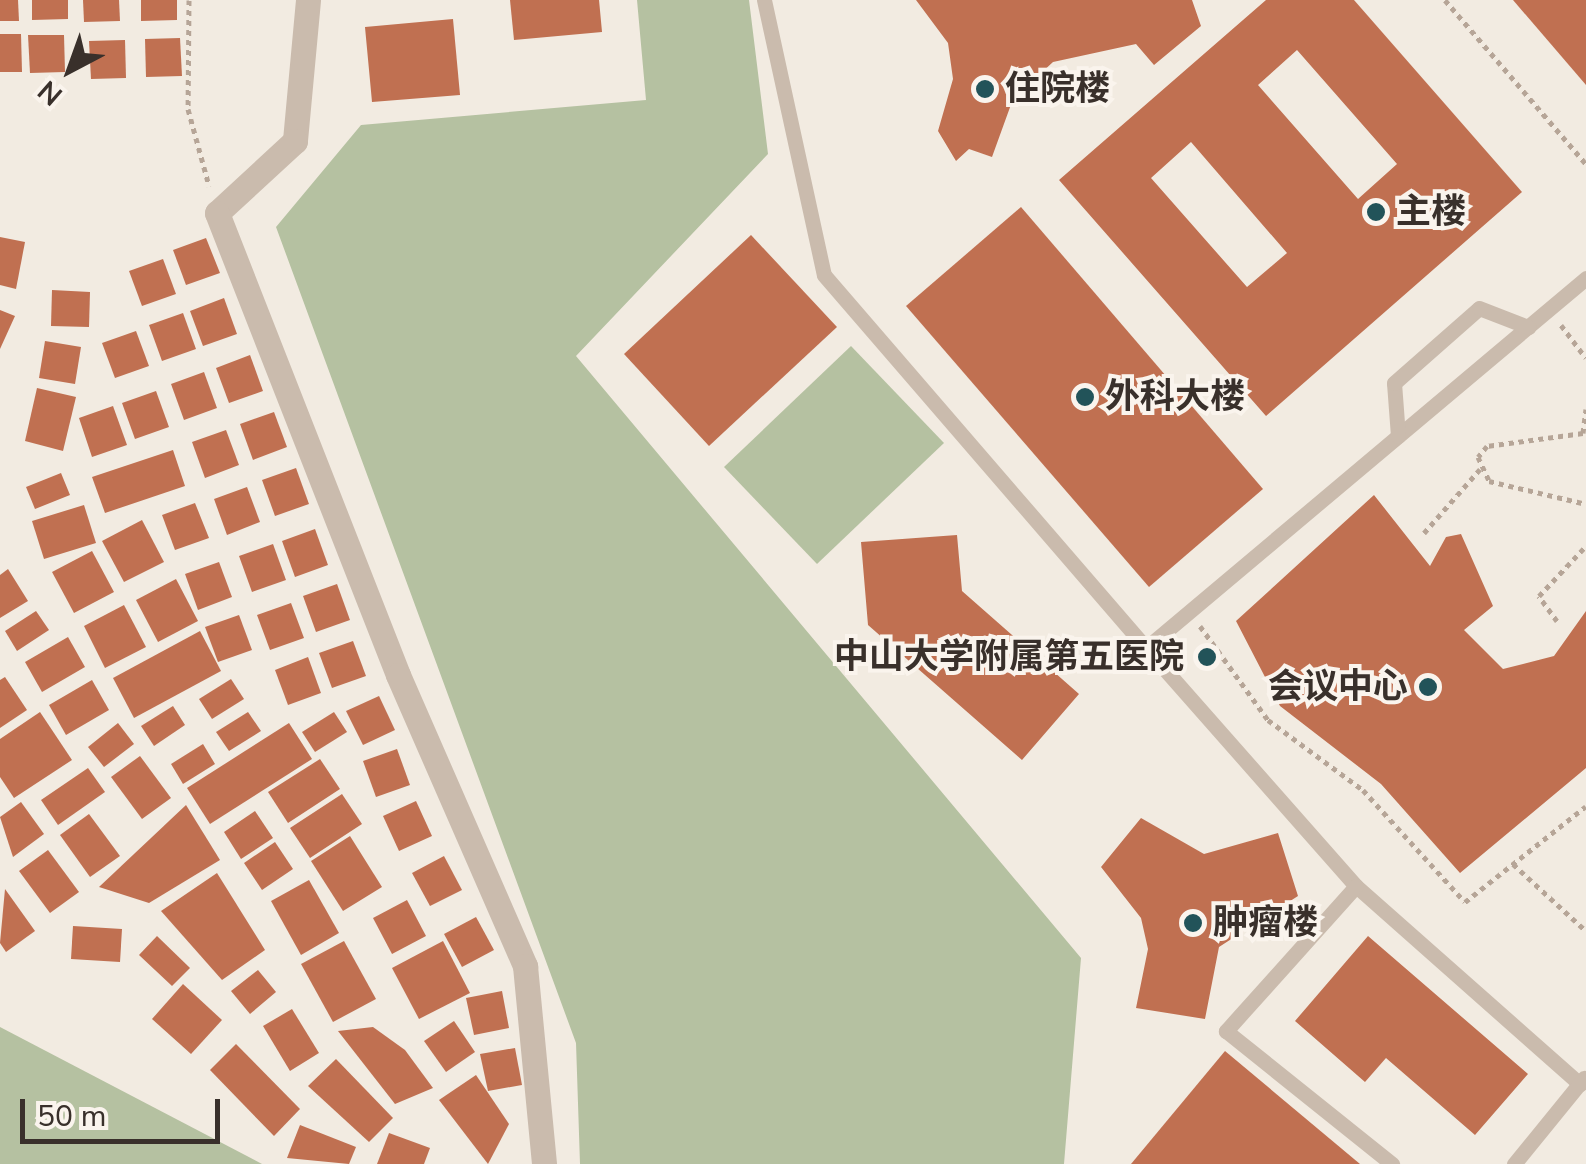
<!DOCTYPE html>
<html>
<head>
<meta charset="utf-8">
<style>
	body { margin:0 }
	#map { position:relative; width:1586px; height:1164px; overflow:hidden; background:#f2ebe1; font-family:"Nunito Sans","Noto Sans SC",sans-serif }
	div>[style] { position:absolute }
	.green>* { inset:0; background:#b5c1a1 }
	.building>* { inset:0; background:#c07051 }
	.path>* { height:5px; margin-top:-2.5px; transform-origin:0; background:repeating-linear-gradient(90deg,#b6a597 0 5px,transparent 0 10px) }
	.service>* { height:15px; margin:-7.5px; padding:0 7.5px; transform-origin:7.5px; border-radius:7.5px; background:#cabbad }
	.minor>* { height:25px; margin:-12.5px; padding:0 12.5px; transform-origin:12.5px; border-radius:12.5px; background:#cabbad }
	.dots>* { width:28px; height:28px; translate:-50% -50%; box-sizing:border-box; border:5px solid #faf4ed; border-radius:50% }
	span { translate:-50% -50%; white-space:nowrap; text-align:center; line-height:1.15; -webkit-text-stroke:8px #faf4ed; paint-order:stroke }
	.poi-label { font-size:35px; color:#39302b; font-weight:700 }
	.left { translate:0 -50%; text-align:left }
	.right { translate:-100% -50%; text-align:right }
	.north { position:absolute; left:20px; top:20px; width:100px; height:100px; -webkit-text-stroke:8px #faf4ed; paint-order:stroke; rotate:221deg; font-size:28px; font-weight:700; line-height:40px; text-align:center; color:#39302b }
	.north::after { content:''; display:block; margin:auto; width:35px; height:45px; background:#39302b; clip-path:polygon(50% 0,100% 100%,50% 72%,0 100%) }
	.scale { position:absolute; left:20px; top:1099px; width:200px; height:45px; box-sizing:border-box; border:5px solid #39302b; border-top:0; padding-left:12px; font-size:30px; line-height:35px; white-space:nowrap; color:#39302b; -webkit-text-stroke:8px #faf4ed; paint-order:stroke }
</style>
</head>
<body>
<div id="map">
	<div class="green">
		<div style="clip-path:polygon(637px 0,749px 0,768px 154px,576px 356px,1081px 958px,1064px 1164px,580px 1164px,576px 1043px,276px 227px,361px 125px,646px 100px)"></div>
		<div style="clip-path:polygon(851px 346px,944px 443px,817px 564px,724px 467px)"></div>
		<div style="clip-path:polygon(0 1027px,262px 1164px,0 1164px)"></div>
	</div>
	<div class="building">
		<div style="clip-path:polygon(0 0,18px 0,19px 21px,0 21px)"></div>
		<div style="clip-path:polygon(32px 0,68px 0,68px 19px,32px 20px)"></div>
		<div style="clip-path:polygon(83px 0,119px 0,120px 21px,84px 22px)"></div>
		<div style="clip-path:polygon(141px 0,177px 0,177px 20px,141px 21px)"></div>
		<div style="clip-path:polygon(510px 0,599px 0,602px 32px,514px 40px)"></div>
		<div style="clip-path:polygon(916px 0,1192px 0,1201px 26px,1154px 65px,1136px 44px,1053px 62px,1013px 99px,992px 157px,969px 149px,956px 161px,938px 131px,953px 79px,948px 43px)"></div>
		<div style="clip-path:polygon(evenodd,1266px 0,1354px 0,1522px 192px,1266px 416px,1059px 180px,1266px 0,1297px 50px,1397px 164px,1358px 199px,1258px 85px,1297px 50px,1266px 0,1191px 142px,1287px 253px,1247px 287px,1151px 178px,1191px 142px)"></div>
		<div style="clip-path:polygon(1513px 0,1586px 0,1586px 85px)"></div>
		<div style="clip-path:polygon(453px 19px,460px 95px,372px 102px,365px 27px)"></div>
		<div style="clip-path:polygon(0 34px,21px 34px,22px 72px,0 72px)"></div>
		<div style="clip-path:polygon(28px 35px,64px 35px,65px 72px,30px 73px)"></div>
		<div style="clip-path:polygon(180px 38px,182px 76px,146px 77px,145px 39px)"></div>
		<div style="clip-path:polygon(125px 40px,126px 78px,91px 79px,89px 41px)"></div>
		<div style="clip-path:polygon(1021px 207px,1263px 489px,1149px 587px,906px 306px)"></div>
		<div style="clip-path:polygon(751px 235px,837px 327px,709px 446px,624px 354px)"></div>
		<div style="clip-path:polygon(0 237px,25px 242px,16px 289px,0 285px)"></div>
		<div style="clip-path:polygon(206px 238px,220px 273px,186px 285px,173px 250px)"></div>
		<div style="clip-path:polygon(163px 259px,176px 294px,142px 306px,129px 271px)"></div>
		<div style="clip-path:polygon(52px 290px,90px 292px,89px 327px,51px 326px)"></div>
		<div style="clip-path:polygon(224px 298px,237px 334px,203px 346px,190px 311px)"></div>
		<div style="clip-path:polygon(0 310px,15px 316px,0 349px)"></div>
		<div style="clip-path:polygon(183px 313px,196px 349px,162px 361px,149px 325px)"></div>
		<div style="clip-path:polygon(136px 331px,149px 366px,115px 378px,102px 343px)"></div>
		<div style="clip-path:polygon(45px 341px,81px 347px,75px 384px,39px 378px)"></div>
		<div style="clip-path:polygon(250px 355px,263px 391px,229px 403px,216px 368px)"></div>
		<div style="clip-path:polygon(204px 372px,217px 408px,184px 420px,171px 384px)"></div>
		<div style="clip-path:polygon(37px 388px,76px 397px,63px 451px,25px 441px)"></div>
		<div style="clip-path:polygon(156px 391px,169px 427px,135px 439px,122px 403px)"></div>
		<div style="clip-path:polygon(113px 406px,127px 445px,92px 457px,79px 418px)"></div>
		<div style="clip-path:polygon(274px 412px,287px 447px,253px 460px,240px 424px)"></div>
		<div style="clip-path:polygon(226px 430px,239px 465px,205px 478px,192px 442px)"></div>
		<div style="clip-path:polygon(173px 450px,185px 486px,105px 513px,92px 477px)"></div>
		<div style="clip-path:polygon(296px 468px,309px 504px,275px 516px,262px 480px)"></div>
		<div style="clip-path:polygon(61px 473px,70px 495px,35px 509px,26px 487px)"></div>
		<div style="clip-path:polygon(247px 487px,260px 522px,227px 535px,214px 499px)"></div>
		<div style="clip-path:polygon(1374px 495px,1430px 566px,1446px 537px,1461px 534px,1493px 606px,1464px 630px,1503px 669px,1554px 656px,1586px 611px,1586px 768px,1460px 873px,1381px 784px,1280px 706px,1236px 621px)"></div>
		<div style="clip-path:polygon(195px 503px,209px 538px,175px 550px,162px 515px)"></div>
		<div style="clip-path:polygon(84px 505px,96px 543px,44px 559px,32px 521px)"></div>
		<div style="clip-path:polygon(142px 520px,164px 562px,124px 582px,102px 541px)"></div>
		<div style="clip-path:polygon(315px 529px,328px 565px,295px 577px,282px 541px)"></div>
		<div style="clip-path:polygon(957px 535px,962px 591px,1079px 694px,1022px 760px,868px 625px,861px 542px)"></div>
		<div style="clip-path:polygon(273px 544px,286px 580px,252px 592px,239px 556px)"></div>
		<div style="clip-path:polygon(92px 551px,114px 592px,74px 613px,52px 572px)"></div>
		<div style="clip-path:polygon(219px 562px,232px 597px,198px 610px,185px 574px)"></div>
		<div style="clip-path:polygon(8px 569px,28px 601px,0 618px,0 575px)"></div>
		<div style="clip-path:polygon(176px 579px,198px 621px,158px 642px,136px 600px)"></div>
		<div style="clip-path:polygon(337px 584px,350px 620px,316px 632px,303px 596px)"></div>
		<div style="clip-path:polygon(291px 603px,304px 638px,270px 650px,257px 615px)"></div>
		<div style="clip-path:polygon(124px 605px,146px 647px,105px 668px,84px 626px)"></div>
		<div style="clip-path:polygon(36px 611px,49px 630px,17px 651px,5px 631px)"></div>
		<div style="clip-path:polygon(239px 615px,252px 650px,218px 662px,205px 627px)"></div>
		<div style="clip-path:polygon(200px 631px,221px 671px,134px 718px,113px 678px)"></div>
		<div style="clip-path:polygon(68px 637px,85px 667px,42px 692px,25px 662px)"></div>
		<div style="clip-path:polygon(353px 641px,366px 676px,332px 688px,319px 653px)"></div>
		<div style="clip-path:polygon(308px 657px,321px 693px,288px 705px,275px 670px)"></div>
		<div style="clip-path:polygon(5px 677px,27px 710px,0 728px,0 680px)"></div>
		<div style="clip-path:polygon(231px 679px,244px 699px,212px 719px,199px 699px)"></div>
		<div style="clip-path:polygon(92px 680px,109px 710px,66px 735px,49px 705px)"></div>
		<div style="clip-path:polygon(379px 696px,395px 730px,363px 745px,346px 711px)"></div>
		<div style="clip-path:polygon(173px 706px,185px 725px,154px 746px,141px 726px)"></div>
		<div style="clip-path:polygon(40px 712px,72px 760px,14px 798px,0 777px,0 739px)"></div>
		<div style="clip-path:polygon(248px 712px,261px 731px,229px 751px,216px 732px)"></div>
		<div style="clip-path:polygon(334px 712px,347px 732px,315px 752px,302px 732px)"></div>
		<div style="clip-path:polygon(118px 723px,134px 744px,104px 767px,88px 747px)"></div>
		<div style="clip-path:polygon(289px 723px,312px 759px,210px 824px,187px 788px)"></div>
		<div style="clip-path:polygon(203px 744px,215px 764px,183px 784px,171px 764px)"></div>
		<div style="clip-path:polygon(397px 749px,410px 785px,376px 797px,363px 761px)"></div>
		<div style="clip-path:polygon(140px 756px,171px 798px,142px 819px,111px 777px)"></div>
		<div style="clip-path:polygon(320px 759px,340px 789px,288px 823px,268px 792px)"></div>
		<div style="clip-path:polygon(88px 768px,105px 792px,58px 825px,41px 800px)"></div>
		<div style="clip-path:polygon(342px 794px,362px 824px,310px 858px,290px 828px)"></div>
		<div style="clip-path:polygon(416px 801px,432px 836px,399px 851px,383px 816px)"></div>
		<div style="clip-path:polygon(21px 802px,44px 834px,13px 857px,0 817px)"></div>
		<div style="clip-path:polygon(186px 805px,220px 860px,149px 903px,99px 887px)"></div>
		<div style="clip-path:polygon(255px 811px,273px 838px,241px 859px,224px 832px)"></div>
		<div style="clip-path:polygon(89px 814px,120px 856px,90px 877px,60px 835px)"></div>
		<div style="clip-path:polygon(1141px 818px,1204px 854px,1278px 833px,1298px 896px,1219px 947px,1205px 1019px,1136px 1008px,1148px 949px,1141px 918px,1101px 867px)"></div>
		<div style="clip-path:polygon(350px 836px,382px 887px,343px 911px,311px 861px)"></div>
		<div style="clip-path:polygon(275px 842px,293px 869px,262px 890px,244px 863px)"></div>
		<div style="clip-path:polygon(48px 850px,79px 892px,50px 913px,19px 871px)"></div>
		<div style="clip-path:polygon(444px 856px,462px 890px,430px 906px,412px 873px)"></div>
		<div style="clip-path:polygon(217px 873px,265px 950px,222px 980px,161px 911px)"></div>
		<div style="clip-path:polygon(309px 880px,339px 933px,301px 955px,271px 901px)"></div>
		<div style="clip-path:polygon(5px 889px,35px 931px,6px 952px,0 943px)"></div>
		<div style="clip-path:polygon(407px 900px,426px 936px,392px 954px,373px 918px)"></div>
		<div style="clip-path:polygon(476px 917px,494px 950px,462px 967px,444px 934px)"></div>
		<div style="clip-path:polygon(73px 926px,122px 929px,120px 962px,71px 959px)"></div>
		<div style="clip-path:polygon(157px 936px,190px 968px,172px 986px,139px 955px)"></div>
		<div style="clip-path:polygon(1368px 936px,1528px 1074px,1475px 1135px,1386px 1058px,1365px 1082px,1295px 1021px)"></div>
		<div style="clip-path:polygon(344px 941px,376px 999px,333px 1022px,301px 964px)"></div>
		<div style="clip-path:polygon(443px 941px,470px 993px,419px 1019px,392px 968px)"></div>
		<div style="clip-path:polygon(258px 970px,276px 992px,250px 1014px,231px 991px)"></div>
		<div style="clip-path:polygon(183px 984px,222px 1020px,191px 1054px,152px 1019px)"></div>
		<div style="clip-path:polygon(502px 991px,509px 1028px,474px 1035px,466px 998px)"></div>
		<div style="clip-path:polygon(292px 1009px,319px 1053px,290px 1071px,263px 1026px)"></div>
		<div style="clip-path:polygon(454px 1021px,475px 1052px,446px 1072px,424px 1041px)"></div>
		<div style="clip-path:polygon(373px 1027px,405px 1050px,433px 1088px,395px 1104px,338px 1031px)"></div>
		<div style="clip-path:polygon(236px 1044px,300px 1109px,274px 1136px,210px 1070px)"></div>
		<div style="clip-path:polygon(515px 1048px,522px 1085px,488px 1091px,480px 1054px)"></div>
		<div style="clip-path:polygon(1225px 1051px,1360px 1164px,1131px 1164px)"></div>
		<div style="clip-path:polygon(336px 1059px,393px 1118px,369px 1142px,308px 1086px)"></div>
		<div style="clip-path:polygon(476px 1075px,509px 1124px,488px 1164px,439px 1100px)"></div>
		<div style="clip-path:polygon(300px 1125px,356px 1147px,349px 1164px,287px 1158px)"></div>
		<div style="clip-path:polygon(389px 1133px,430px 1148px,424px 1164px,377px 1164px)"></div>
	</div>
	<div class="path">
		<div style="left:189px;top:0;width:109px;rotate:90.5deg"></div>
		<div style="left:188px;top:109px;width:80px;rotate:74.7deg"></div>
		<div style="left:1445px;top:0;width:216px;rotate:49.3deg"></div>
		<div style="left:1561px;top:325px;width:41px;rotate:52.9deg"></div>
		<div style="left:1583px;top:433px;width:97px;rotate:172.3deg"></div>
		<div style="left:1487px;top:446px;width:14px;rotate:129deg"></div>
		<div style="left:1478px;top:457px;width:26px;rotate:65deg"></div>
		<div style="left:1489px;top:481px;width:100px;rotate:13.3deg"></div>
		<div style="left:1583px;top:433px;width:24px;rotate:-83deg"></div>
		<div style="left:1424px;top:533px;width:85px;rotate:-48.8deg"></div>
		<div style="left:1557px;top:621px;width:31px;rotate:-126deg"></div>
		<div style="left:1539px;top:596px;width:69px;rotate:-46.8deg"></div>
		<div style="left:1200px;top:626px;width:116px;rotate:54.1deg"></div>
		<div style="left:1268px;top:720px;width:118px;rotate:36.4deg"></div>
		<div style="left:1363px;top:790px;width:151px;rotate:47.7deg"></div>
		<div style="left:1465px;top:902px;width:154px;rotate:-38.4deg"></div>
		<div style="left:1513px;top:864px;width:99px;rotate:42.5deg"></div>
	</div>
	<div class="service">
		<div style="left:764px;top:0;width:281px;rotate:77.7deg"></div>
		<div style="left:824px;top:275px;width:493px;rotate:49.2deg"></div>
		<div style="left:1146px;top:648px;width:575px;rotate:-40.06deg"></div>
		<div style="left:1398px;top:436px;width:53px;rotate:-94.3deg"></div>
		<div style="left:1394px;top:383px;width:113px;rotate:-41.4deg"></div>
		<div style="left:1479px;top:308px;width:53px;rotate:21.2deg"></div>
		<div style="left:1146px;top:648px;width:317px;rotate:48.6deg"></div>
		<div style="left:1356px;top:886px;width:299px;rotate:41.5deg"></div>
		<div style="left:1356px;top:886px;width:195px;rotate:131.9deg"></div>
		<div style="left:1226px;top:1031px;width:213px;rotate:38.7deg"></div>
		<div style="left:1514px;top:1164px;width:111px;rotate:-50.9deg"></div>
	</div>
	<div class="minor">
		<div style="left:308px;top:0;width:142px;rotate:95.3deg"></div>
		<div style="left:295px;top:141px;width:106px;rotate:137.3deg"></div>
		<div style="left:217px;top:213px;width:496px;rotate:68.6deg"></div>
		<div style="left:398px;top:675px;width:318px;rotate:66.4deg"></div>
		<div style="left:525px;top:966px;width:199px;rotate:84.5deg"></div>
	</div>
	<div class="dots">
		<div style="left:985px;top:89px;background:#225359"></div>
		<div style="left:1376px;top:212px;background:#225359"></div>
		<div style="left:1085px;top:397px;background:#225359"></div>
		<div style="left:1207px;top:657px;background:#225359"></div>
		<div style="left:1428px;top:687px;background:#225359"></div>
		<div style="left:1193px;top:923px;background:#225359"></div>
	</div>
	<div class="poi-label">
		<span class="left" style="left:1005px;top:89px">住院楼</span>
		<span class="left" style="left:1396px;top:212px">主楼</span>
		<span class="left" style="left:1105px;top:397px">外科大楼</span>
		<span class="right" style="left:1184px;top:657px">中山大学附属第五医院</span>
		<span class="right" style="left:1408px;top:687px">会议中心</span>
		<span class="left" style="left:1213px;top:923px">肿瘤楼</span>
	</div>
	<div class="north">N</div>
	<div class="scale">50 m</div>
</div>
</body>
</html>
